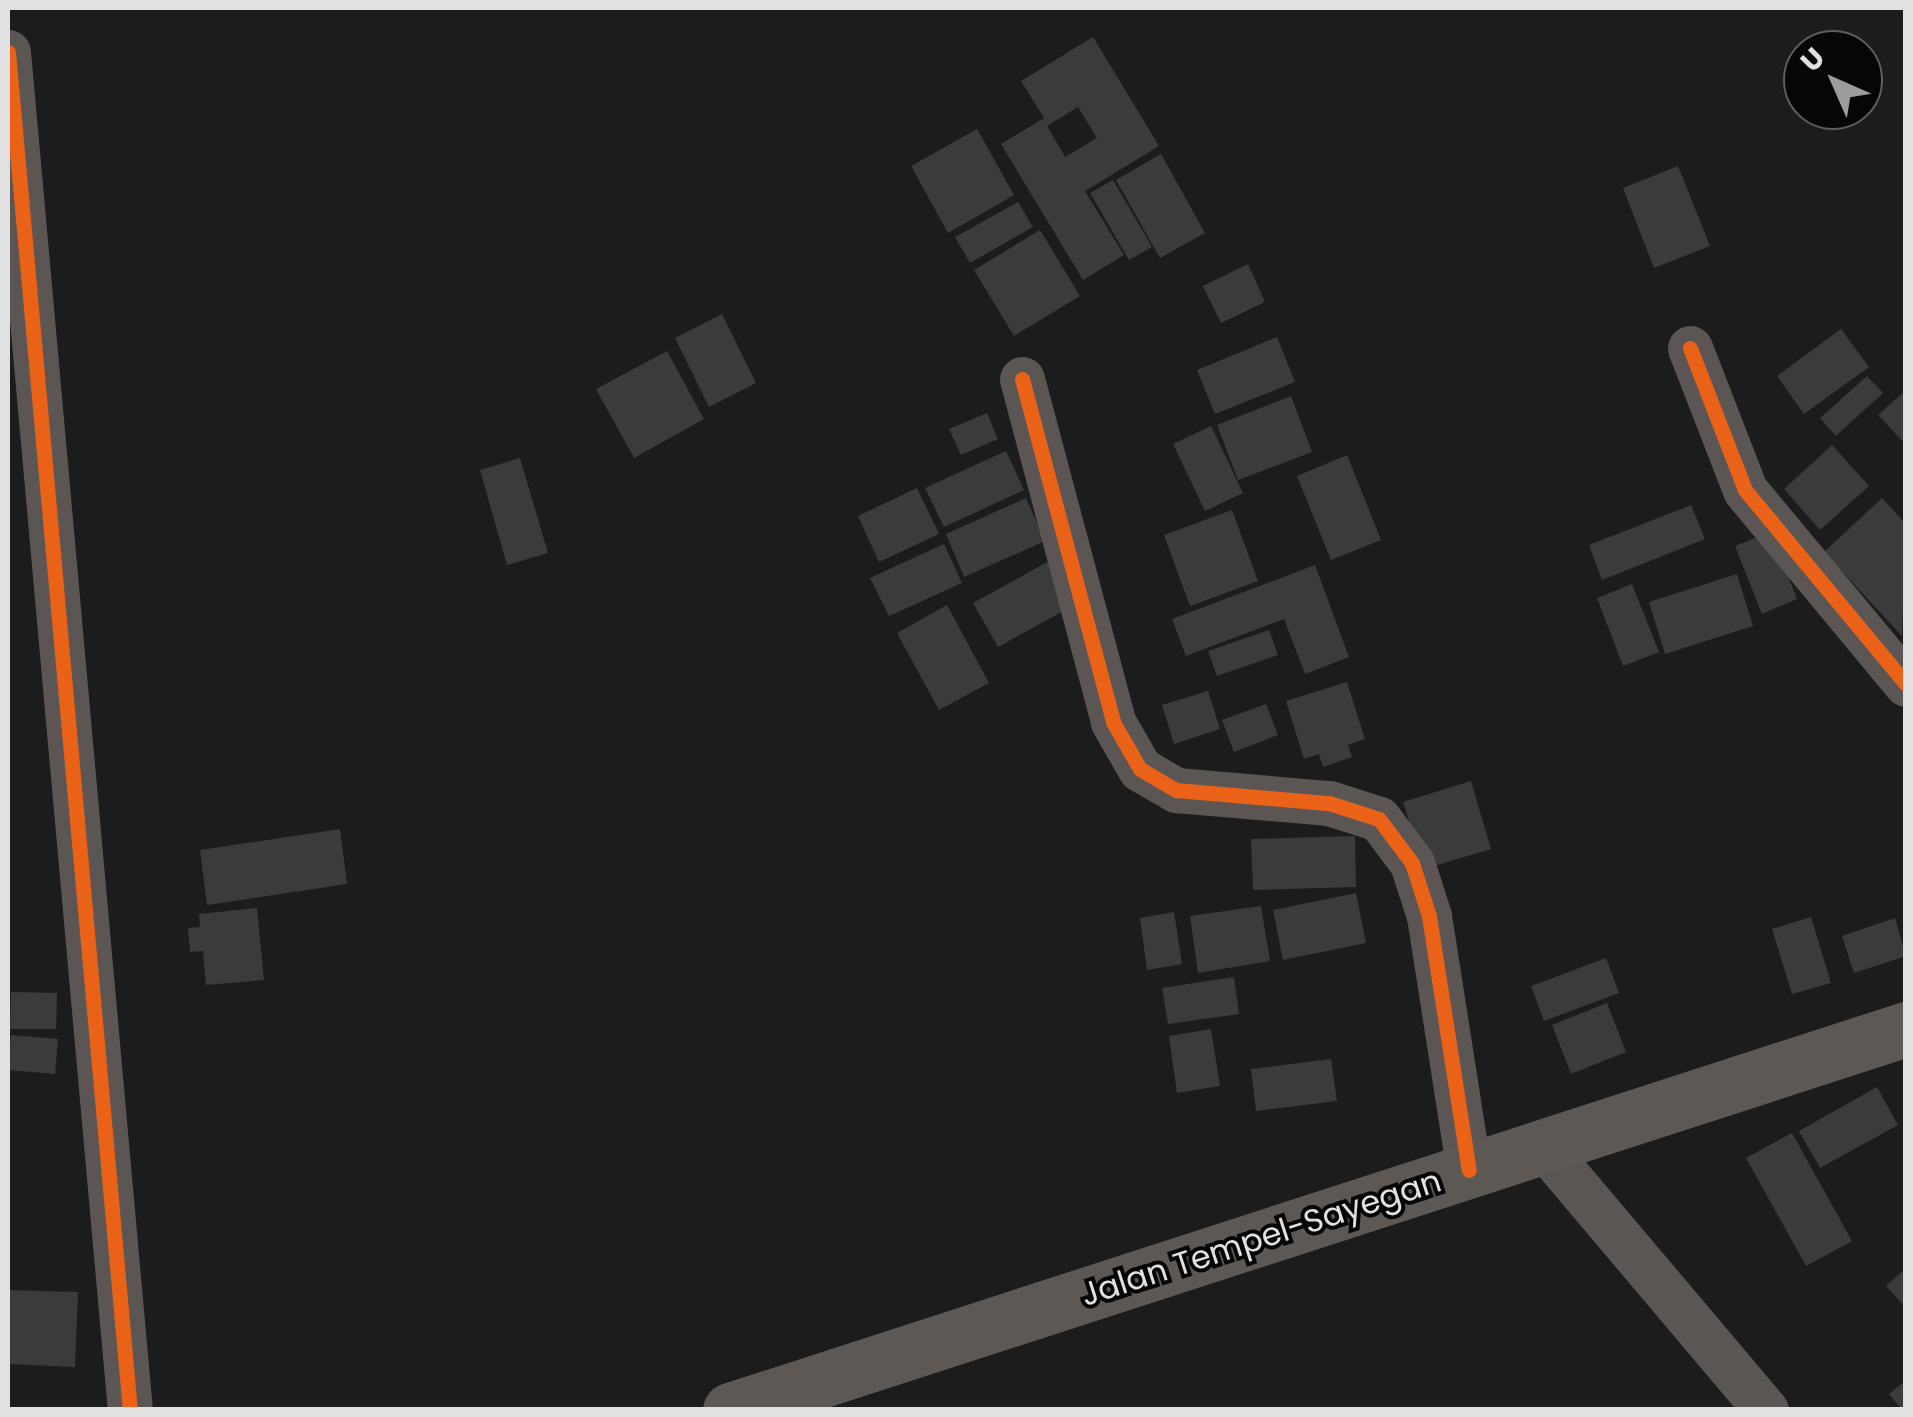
<!DOCTYPE html>
<html>
<head>
<meta charset="utf-8">
<style>
	body { margin:0 }
	#map { position:relative; width:1913px; height:1417px; overflow:hidden; background:#1c1c1d; font-family:Poppins,sans-serif }
	div>[style] { position:absolute }
	.building>* { inset:0; background:#3b3b3c }
	.minor>* { height:45px; margin:-22.5px; padding:0 22.5px; transform-origin:22.5px; border-radius:22.5px; background:#5b5653 }
	.secondary>* { height:55px; margin:-27.5px; padding:0 27.5px; transform-origin:27.5px; border-radius:27.5px; background:#5d5854 }
	.cycleway>* { height:15px; margin:-7.5px; padding:0 7.5px; transform-origin:7.5px; border-radius:7.5px; background:#ea6118 }
	span { translate:-50% -50%; white-space:nowrap; text-align:center; line-height:1.15; -webkit-text-stroke:8px #070607; paint-order:stroke }
	.street-label { font-size:32px; color:#e1e1e2 }
	.frame { position:absolute; inset:0; border:10px solid #e1e1e2; pointer-events:none }
	.north { position:absolute; left:1783px; top:30px; width:100px; height:100px; box-sizing:border-box; background:#070607; border:2px solid #5e5e5f; border-radius:50%; rotate:315deg; font-size:28px; font-weight:700; line-height:40px; text-align:center; color:#e1e1e2 }
	.north::after { content:''; display:block; margin:auto; width:35px; height:45px; background:#9c9c9d; clip-path:polygon(50% 0,100% 100%,50% 72%,0 100%) }
</style>
</head>
<body>
<div id="map">
	<div class="building">
		<div style="clip-path:polygon(evenodd,1093px 37px,1159px 146px,1085px 191px,1124px 255px,1083px 280px,1001px 144px,1044px 118px,1021px 81px,1093px 37px,1078px 107px,1097px 138px,1065px 157px,1047px 126px,1078px 107px)"></div>
		<div style="clip-path:polygon(977px 129px,1014px 195px,948px 233px,911px 166px)"></div>
		<div style="clip-path:polygon(1161px 154px,1205px 233px,1160px 258px,1116px 180px)"></div>
		<div style="clip-path:polygon(1678px 166px,1710px 246px,1654px 268px,1623px 188px)"></div>
		<div style="clip-path:polygon(1113px 180px,1152px 247px,1129px 260px,1090px 193px)"></div>
		<div style="clip-path:polygon(1018px 202px,1033px 227px,970px 263px,955px 237px)"></div>
		<div style="clip-path:polygon(1040px 230px,1080px 296px,1014px 336px,974px 270px)"></div>
		<div style="clip-path:polygon(1248px 264px,1265px 302px,1221px 323px,1203px 286px)"></div>
		<div style="clip-path:polygon(722px 314px,756px 383px,709px 407px,675px 338px)"></div>
		<div style="clip-path:polygon(1841px 329px,1869px 367px,1804px 414px,1777px 376px)"></div>
		<div style="clip-path:polygon(1277px 337px,1295px 382px,1215px 414px,1197px 370px)"></div>
		<div style="clip-path:polygon(667px 351px,704px 419px,634px 458px,596px 389px)"></div>
		<div style="clip-path:polygon(1867px 376px,1883px 393px,1836px 436px,1820px 418px)"></div>
		<div style="clip-path:polygon(1906px 390px,1906px 445px,1878px 415px)"></div>
		<div style="clip-path:polygon(1291px 396px,1312px 452px,1238px 480px,1217px 425px)"></div>
		<div style="clip-path:polygon(987px 413px,998px 439px,961px 455px,949px 429px)"></div>
		<div style="clip-path:polygon(1211px 426px,1243px 493px,1205px 511px,1173px 444px)"></div>
		<div style="clip-path:polygon(1832px 445px,1869px 486px,1820px 530px,1784px 489px)"></div>
		<div style="clip-path:polygon(1006px 451px,1024px 490px,944px 527px,925px 488px)"></div>
		<div style="clip-path:polygon(1347px 455px,1381px 540px,1331px 560px,1297px 476px)"></div>
		<div style="clip-path:polygon(520px 458px,548px 553px,507px 565px,480px 470px)"></div>
		<div style="clip-path:polygon(917px 488px,939px 534px,879px 562px,858px 516px)"></div>
		<div style="clip-path:polygon(1026px 498px,1045px 541px,964px 577px,946px 534px)"></div>
		<div style="clip-path:polygon(1882px 498px,1906px 524px,1902px 636px,1824px 552px)"></div>
		<div style="clip-path:polygon(1691px 505px,1705px 539px,1602px 580px,1589px 545px)"></div>
		<div style="clip-path:polygon(1232px 510px,1258px 581px,1190px 606px,1164px 535px)"></div>
		<div style="clip-path:polygon(1771px 532px,1797px 599px,1762px 614px,1735px 546px)"></div>
		<div style="clip-path:polygon(944px 544px,962px 583px,889px 616px,870px 578px)"></div>
		<div style="clip-path:polygon(1051px 560px,1076px 604px,998px 647px,973px 603px)"></div>
		<div style="clip-path:polygon(1315px 565px,1349px 657px,1305px 674px,1284px 619px,1186px 656px,1172px 619px)"></div>
		<div style="clip-path:polygon(1737px 574px,1753px 626px,1665px 654px,1649px 602px)"></div>
		<div style="clip-path:polygon(1632px 584px,1659px 652px,1623px 666px,1597px 598px)"></div>
		<div style="clip-path:polygon(947px 605px,989px 683px,939px 710px,897px 633px)"></div>
		<div style="clip-path:polygon(1269px 630px,1278px 655px,1217px 676px,1208px 651px)"></div>
		<div style="clip-path:polygon(1347px 682px,1365px 739px,1348px 745px,1352px 757px,1323px 767px,1319px 754px,1304px 759px,1286px 701px)"></div>
		<div style="clip-path:polygon(1208px 691px,1220px 729px,1174px 744px,1162px 705px)"></div>
		<div style="clip-path:polygon(1266px 704px,1278px 735px,1234px 752px,1222px 720px)"></div>
		<div style="clip-path:polygon(1471px 781px,1491px 849px,1424px 869px,1403px 802px)"></div>
		<div style="clip-path:polygon(340px 829px,347px 884px,207px 905px,200px 850px)"></div>
		<div style="clip-path:polygon(1355px 836px,1356px 887px,1253px 890px,1251px 839px)"></div>
		<div style="clip-path:polygon(1356px 893px,1366px 943px,1283px 960px,1273px 910px)"></div>
		<div style="clip-path:polygon(1261px 906px,1270px 961px,1198px 973px,1190px 916px)"></div>
		<div style="clip-path:polygon(257px 908px,264px 980px,206px 985px,203px 951px,190px 952px,188px 928px,200px 927px,199px 914px)"></div>
		<div style="clip-path:polygon(1174px 912px,1182px 964px,1147px 970px,1140px 918px)"></div>
		<div style="clip-path:polygon(1811px 917px,1831px 983px,1792px 994px,1772px 929px)"></div>
		<div style="clip-path:polygon(1895px 918px,1906px 956px,1854px 973px,1842px 936px)"></div>
		<div style="clip-path:polygon(1606px 958px,1619px 993px,1544px 1021px,1531px 986px)"></div>
		<div style="clip-path:polygon(1234px 977px,1239px 1014px,1168px 1024px,1162px 988px)"></div>
		<div style="clip-path:polygon(11px 992px,57px 993px,56px 1029px,10px 1029px)"></div>
		<div style="clip-path:polygon(1607px 1003px,1626px 1052px,1571px 1074px,1552px 1025px)"></div>
		<div style="clip-path:polygon(1211px 1029px,1220px 1086px,1177px 1093px,1169px 1036px)"></div>
		<div style="clip-path:polygon(11px 1035px,58px 1039px,55px 1074px,8px 1070px)"></div>
		<div style="clip-path:polygon(1331px 1059px,1337px 1101px,1256px 1111px,1251px 1069px)"></div>
		<div style="clip-path:polygon(1877px 1087px,1898px 1125px,1820px 1168px,1799px 1131px)"></div>
		<div style="clip-path:polygon(1792px 1133px,1852px 1241px,1806px 1266px,1746px 1158px)"></div>
		<div style="clip-path:polygon(1906px 1268px,1906px 1308px,1886px 1286px)"></div>
		<div style="clip-path:polygon(8px 1290px,78px 1292px,75px 1367px,8px 1364px)"></div>
		<div style="clip-path:polygon(1906px 1380px,1906px 1410px,1902px 1410px,1889px 1394px)"></div>
	</div>
	<div class="minor">
		<div style="left:8px;top:52px;width:1363px;rotate:84.87deg"></div>
		<div style="left:1690px;top:348px;width:152px;rotate:68.8deg"></div>
		<div style="left:1745px;top:490px;width:252px;rotate:50.3deg"></div>
		<div style="left:1022px;top:379px;width:355px;rotate:75.1deg"></div>
		<div style="left:1113px;top:722px;width:54px;rotate:60.1deg"></div>
		<div style="left:1140px;top:769px;width:42px;rotate:30.3deg"></div>
		<div style="left:1176px;top:790px;width:154px;rotate:4.9deg"></div>
		<div style="left:1329px;top:803px;width:52px;rotate:17.7deg"></div>
		<div style="left:1379px;top:819px;width:55px;rotate:53.1deg"></div>
		<div style="left:1412px;top:863px;width:56px;rotate:72.2deg"></div>
		<div style="left:1429px;top:916px;width:257px;rotate:81.1deg"></div>
		<div style="left:1547px;top:1151px;width:339px;rotate:49.8deg"></div>
	</div>
	<div class="secondary">
		<div style="left:730px;top:1410px;width:1236px;rotate:-17.95deg"></div>
	</div>
	<div class="cycleway">
		<div style="left:8px;top:52px;width:1363px;rotate:84.87deg"></div>
		<div style="left:1690px;top:348px;width:152px;rotate:68.8deg"></div>
		<div style="left:1745px;top:490px;width:252px;rotate:50.3deg"></div>
		<div style="left:1022px;top:379px;width:355px;rotate:75.1deg"></div>
		<div style="left:1113px;top:722px;width:54px;rotate:60.1deg"></div>
		<div style="left:1140px;top:769px;width:42px;rotate:30.3deg"></div>
		<div style="left:1176px;top:790px;width:154px;rotate:4.9deg"></div>
		<div style="left:1329px;top:803px;width:52px;rotate:17.7deg"></div>
		<div style="left:1379px;top:819px;width:55px;rotate:53.1deg"></div>
		<div style="left:1412px;top:863px;width:56px;rotate:72.2deg"></div>
		<div style="left:1429px;top:916px;width:257px;rotate:81.1deg"></div>
	</div>
	<div class="street-label">
		<span style="left:1261px;top:1238px;rotate:-18deg">Jalan Tempel-Sayegan</span>
	</div>
	<div class="frame"></div>
	<div class="north">U</div>
</div>
</body>
</html>
